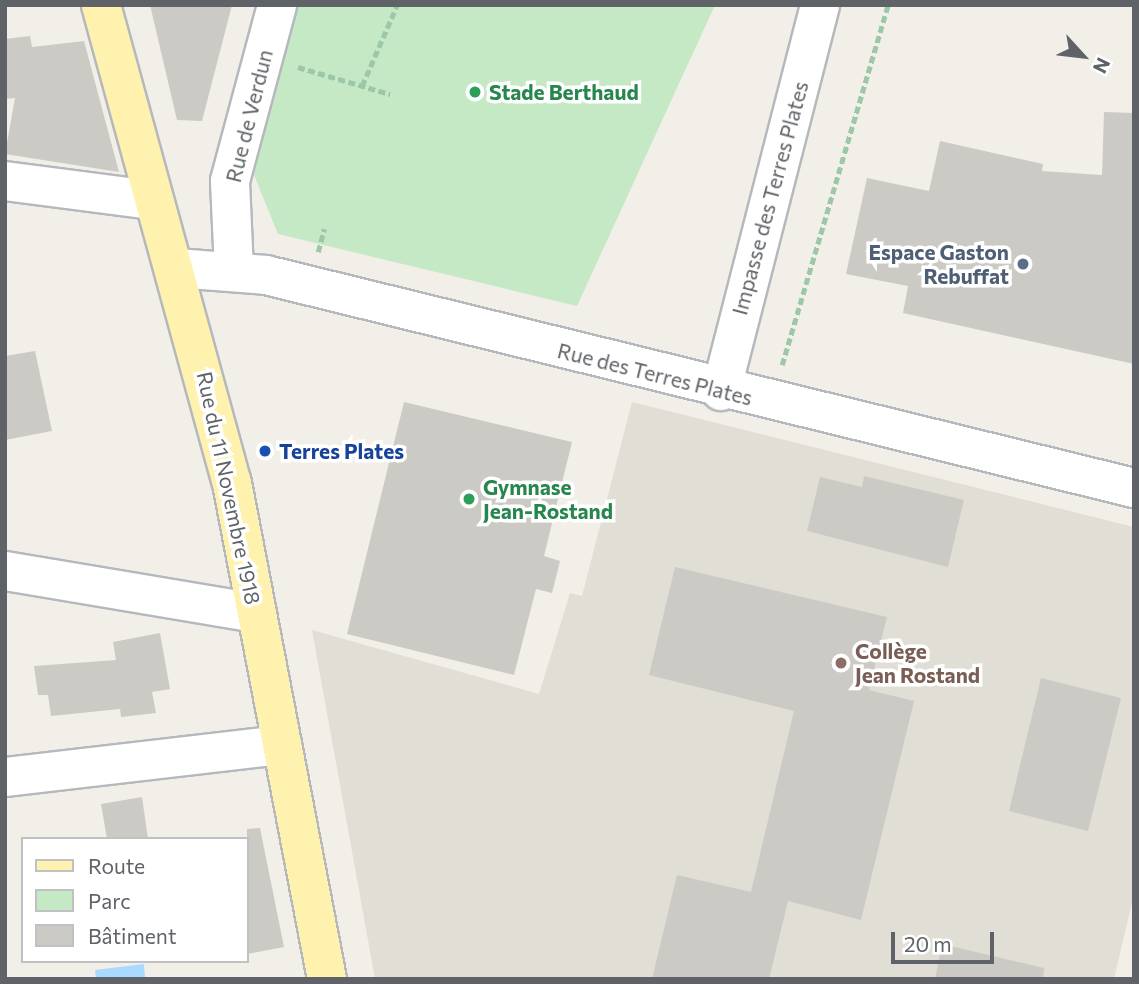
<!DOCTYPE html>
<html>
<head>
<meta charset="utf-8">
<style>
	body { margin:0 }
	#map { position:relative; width:1139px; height:984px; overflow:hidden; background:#f1efe8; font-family:Commissioner,sans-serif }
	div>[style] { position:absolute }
	.education>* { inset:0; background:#e1ded6 }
	.green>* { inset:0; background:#c5e8c5 }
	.water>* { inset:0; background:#aadaff }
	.building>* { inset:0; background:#cccac5 }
	.path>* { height:4.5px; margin-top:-2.25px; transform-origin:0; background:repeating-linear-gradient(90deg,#9cc7a9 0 7px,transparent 0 10.5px) }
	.roads { filter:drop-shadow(2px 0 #b5b8bc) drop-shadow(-2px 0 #b5b8bc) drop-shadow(0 2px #b5b8bc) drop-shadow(0 -2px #b5b8bc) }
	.minor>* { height:38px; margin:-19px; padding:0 19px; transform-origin:19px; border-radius:19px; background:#fff }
	.major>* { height:38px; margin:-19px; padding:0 19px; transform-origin:19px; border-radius:19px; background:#fff2af }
	.dots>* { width:19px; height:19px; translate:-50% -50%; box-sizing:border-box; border:4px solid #fff; border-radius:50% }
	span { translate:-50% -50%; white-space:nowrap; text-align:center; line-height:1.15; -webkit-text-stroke:7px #fff; paint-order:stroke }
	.leisure-label { font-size:21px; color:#27864d; font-weight:700 }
	.left { translate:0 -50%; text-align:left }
	.street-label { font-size:21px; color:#5f6368 }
	.service-label { font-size:21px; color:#4e5e75; font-weight:700 }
	.right { translate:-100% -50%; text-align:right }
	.transit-label { font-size:21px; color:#164399; font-weight:700 }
	.education-label { font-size:21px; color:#785e54; font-weight:700 }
	.frame { position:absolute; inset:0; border:7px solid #5f6368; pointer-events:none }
	.legend { position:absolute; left:21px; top:837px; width:228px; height:126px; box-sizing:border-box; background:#fff; border:2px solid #bfc1c3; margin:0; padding:9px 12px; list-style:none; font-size:21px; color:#5f6368 }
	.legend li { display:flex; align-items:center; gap:14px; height:35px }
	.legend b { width:35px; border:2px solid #bfc1c3 }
	.north { position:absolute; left:1048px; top:21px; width:70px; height:70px; -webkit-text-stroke:5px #fff; paint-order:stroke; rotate:117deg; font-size:19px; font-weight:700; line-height:28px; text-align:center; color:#5f6368 }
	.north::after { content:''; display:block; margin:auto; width:24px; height:32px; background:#5f6368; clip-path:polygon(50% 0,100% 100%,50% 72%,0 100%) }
	.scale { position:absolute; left:891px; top:932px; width:103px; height:32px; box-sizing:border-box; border:4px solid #5f6368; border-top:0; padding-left:9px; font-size:21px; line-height:24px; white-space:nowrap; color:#5f6368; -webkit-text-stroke:5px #fff; paint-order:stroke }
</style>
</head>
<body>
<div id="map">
	<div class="education">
		<div style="clip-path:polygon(632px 402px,1134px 527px,1134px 894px,1114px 979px,375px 979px,312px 630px,539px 694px,570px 593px,582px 596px)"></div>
	</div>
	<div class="green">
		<div style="clip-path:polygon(297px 5px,715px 5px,577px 306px,278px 234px,254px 175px)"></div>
	</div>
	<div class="water">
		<div style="clip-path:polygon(144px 964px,145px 979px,96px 979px,95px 970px)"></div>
	</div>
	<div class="building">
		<div style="clip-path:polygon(150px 5px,232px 5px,202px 121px,177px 120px)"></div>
		<div style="clip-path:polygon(30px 36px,32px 47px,84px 41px,119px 172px,5px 154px,15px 98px,5px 99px,5px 39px)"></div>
		<div style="clip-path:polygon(1104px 112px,1134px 113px,1134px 364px,903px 313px,908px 286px,846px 274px,867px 178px,929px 191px,940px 141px,1043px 164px,1042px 171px,1102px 175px)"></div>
		<div style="clip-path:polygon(35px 351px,52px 431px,5px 440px,5px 356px)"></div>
		<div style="clip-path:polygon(404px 402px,572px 442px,544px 556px,560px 561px,552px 593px,536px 589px,514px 675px,347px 634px)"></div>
		<div style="clip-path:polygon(864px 476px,964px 500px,948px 567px,807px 531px,820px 477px,862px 487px)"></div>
		<div style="clip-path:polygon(675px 567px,887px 617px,869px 690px,914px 701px,861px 920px,788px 901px,769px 979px,652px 979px,677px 875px,751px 892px,794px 711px,649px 675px)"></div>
		<div style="clip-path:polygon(160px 633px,170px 689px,152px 692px,156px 713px,121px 717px,120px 709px,51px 716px,48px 695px,38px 695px,34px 666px,116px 660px,113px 642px)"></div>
		<div style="clip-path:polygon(1041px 678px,1121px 698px,1088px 831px,1009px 811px)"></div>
		<div style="clip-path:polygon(142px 797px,148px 839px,107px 839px,101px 804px)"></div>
		<div style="clip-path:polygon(260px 828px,284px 947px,247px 954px,247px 829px)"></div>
		<div style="clip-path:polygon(942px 944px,1044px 968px,1043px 979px,935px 979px)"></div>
	</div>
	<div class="path">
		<div style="left:298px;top:67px;width:96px;rotate:16.4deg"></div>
		<div style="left:362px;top:86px;width:88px;rotate:-66.6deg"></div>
		<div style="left:318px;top:252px;width:24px;rotate:-75deg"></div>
		<div style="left:782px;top:365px;width:375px;rotate:-73.6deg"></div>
	</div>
	<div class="roads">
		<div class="minor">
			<div style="left:5px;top:181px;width:148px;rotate:7.4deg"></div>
			<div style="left:176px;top:268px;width:90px;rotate:4.4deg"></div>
			<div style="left:266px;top:275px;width:894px;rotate:13.79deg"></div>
			<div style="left:234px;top:270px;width:89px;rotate:-92.6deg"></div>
			<div style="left:230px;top:181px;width:182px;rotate:-75deg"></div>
			<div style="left:721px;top:391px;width:398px;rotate:-75.6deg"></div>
			<div style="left:5px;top:571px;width:255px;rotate:9.5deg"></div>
			<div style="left:5px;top:777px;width:279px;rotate:-6.6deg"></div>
		</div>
		<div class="major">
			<div style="left:101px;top:5px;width:496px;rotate:74.7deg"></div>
			<div style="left:232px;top:483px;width:505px;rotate:79.16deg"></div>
		</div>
	</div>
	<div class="dots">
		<div style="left:475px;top:92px;background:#2e9e5b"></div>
		<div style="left:1023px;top:264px;background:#5c6f8a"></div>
		<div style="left:265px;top:451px;background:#1a4fb4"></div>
		<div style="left:469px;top:499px;background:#2e9e5b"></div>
		<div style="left:841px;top:663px;background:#8d6e63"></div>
	</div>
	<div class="leisure-label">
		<span class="left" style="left:489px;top:92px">Stade Berthaud</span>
		<span class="left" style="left:483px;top:499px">Gymnase<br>Jean-Rostand</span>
	</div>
	<div class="street-label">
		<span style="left:249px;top:116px;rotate:-76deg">Rue de Verdun</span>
		<span style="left:770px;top:198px;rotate:-75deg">Impasse des Terres Plates</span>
		<span style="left:655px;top:374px;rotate:14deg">Rue des Terres Plates</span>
		<span style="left:229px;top:488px;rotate:78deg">Rue du 11 Novembre 1918</span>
	</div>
	<div class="service-label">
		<span class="right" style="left:1009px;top:264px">Espace Gaston<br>Rebuffat</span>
	</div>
	<div class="transit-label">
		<span class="left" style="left:279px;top:451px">Terres Plates</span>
	</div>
	<div class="education-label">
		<span class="left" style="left:855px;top:663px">Collège<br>Jean Rostand</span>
	</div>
	<div class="frame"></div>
	<ul class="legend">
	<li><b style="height:9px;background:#fff2af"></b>Route</li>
	<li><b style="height:19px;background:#c5e8c5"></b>Parc</li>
	<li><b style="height:19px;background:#cccac5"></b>Bâtiment</li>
	</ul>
	<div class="north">N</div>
	<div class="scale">20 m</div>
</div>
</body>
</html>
